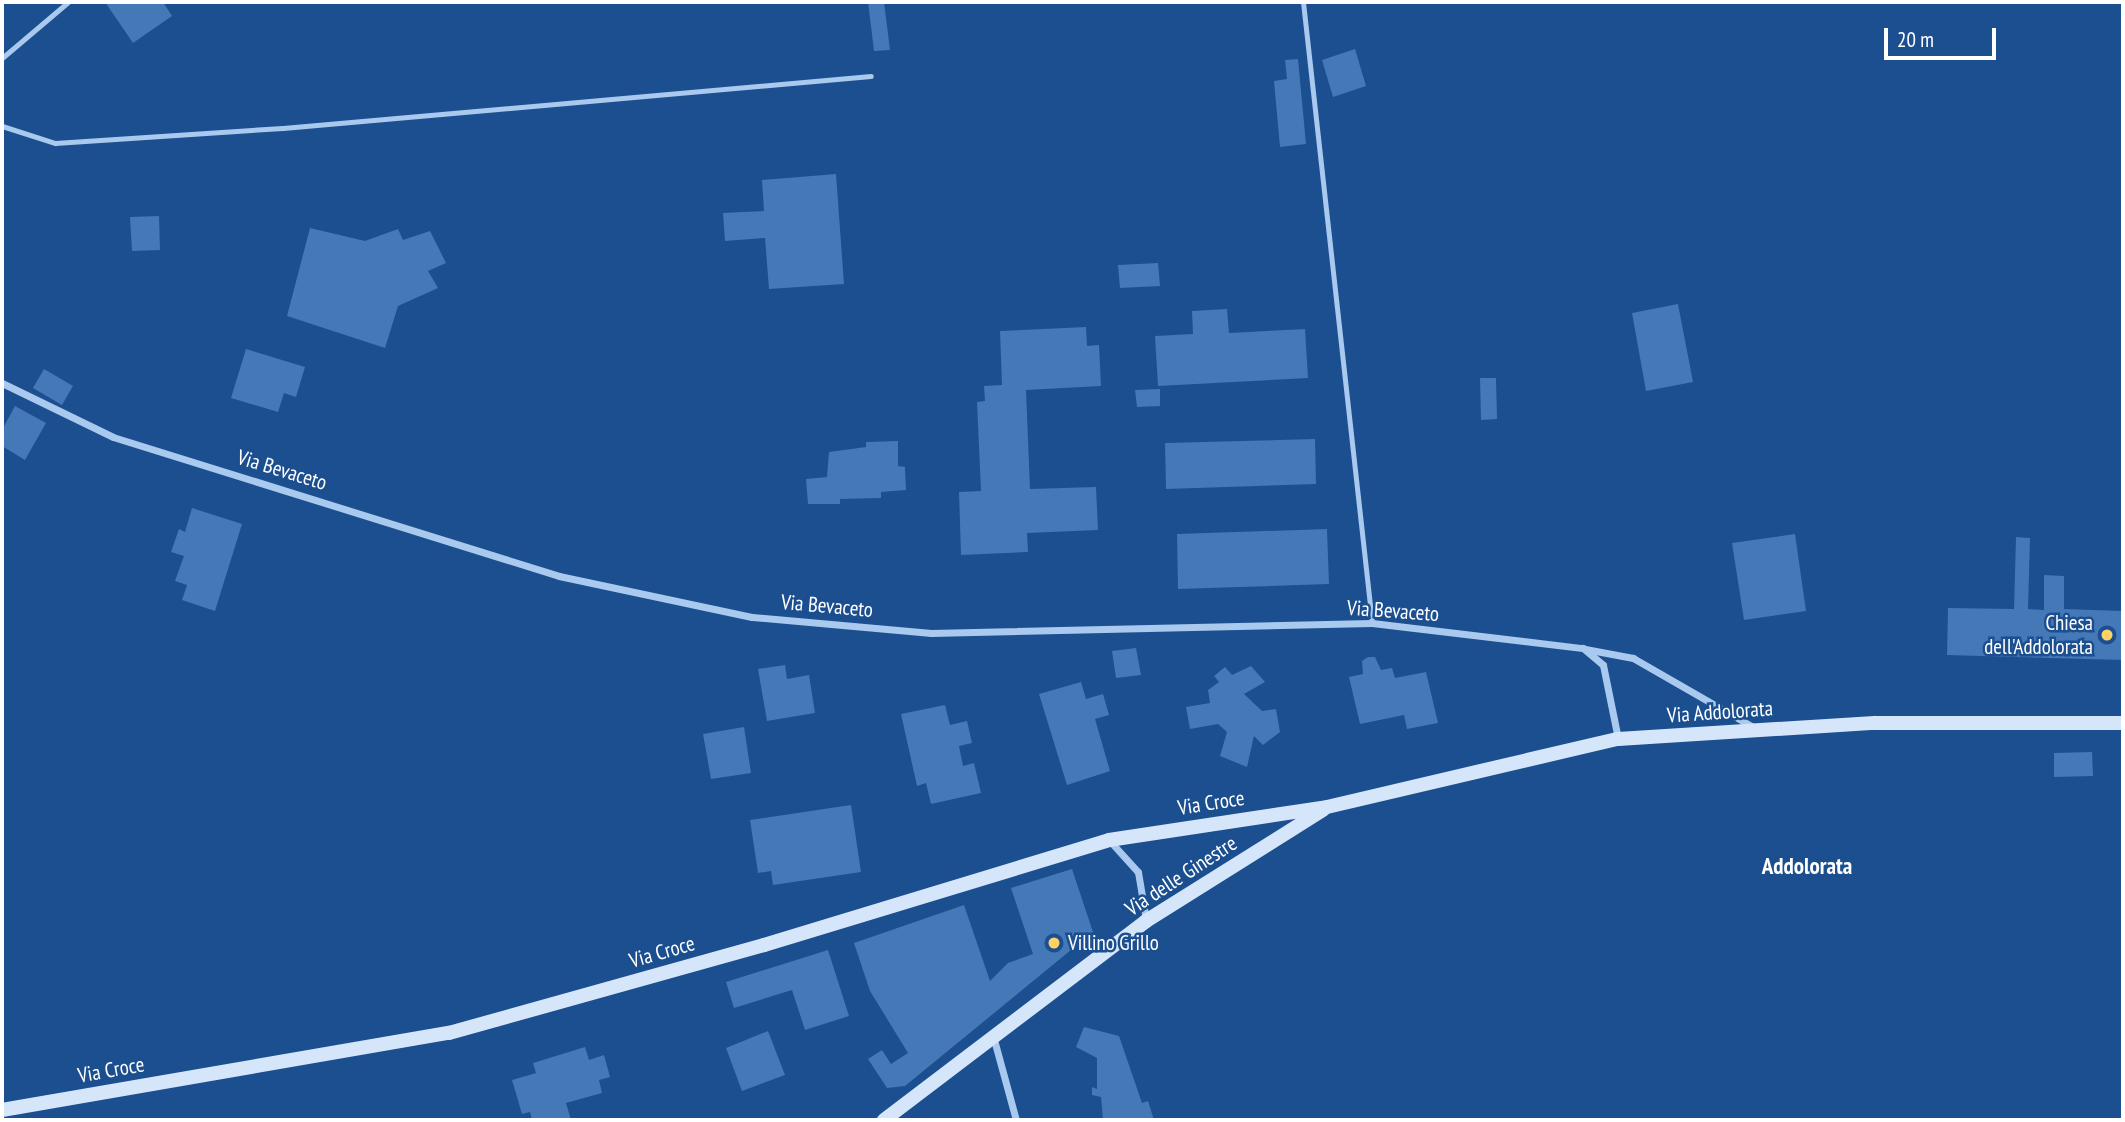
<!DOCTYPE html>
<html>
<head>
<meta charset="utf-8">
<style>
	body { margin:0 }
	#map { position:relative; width:2125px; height:1122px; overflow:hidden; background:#1b4f8f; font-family:"PT Sans Narrow",sans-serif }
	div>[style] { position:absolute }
	.building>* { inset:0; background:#4478b7 }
	.lane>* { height:5px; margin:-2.5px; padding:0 2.5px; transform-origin:2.5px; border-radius:2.5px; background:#a9c9ee }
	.street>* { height:7px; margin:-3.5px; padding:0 3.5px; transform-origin:3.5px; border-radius:3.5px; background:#a9c9ee }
	.secondary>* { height:14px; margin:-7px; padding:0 7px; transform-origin:7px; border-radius:7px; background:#d6e6fa }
	.dots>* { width:19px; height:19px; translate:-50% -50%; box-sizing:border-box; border:4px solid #1b4f8f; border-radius:50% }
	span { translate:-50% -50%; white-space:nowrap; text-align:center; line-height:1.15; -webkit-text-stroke:5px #1b4f8f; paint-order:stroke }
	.street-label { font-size:21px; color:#fff }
	.poi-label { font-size:21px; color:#fff }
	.right { translate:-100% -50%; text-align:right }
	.left { translate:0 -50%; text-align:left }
	.neighbourhood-label { font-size:23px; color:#fff; font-weight:700 }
	.frame { position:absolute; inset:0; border:4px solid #fff; pointer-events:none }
	.scale { position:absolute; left:1884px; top:28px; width:112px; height:32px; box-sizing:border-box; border:4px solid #fff; border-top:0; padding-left:9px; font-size:21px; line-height:24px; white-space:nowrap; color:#fff; -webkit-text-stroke:5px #1b4f8f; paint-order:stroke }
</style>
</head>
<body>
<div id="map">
	<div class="building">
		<div style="clip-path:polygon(105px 2px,163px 2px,172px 16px,133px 43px)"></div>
		<div style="clip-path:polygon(868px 2px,884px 2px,890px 50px,874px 51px)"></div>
		<div style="clip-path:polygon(1355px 49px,1366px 86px,1333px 97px,1322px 60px)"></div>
		<div style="clip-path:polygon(1298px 59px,1306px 144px,1280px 147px,1274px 81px,1287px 79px,1285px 60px)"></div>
		<div style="clip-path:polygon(836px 174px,844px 284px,769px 289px,765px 238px,725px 241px,723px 213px,764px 211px,762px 180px)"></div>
		<div style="clip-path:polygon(159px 216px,160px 250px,132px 251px,130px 217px)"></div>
		<div style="clip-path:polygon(310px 228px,365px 241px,398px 229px,403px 240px,430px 231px,446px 263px,428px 271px,438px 288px,398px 306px,385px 348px,287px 316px)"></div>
		<div style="clip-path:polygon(1158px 263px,1160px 286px,1120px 288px,1118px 265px)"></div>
		<div style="clip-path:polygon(1678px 304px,1693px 382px,1646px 391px,1632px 313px)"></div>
		<div style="clip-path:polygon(1227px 309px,1229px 333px,1305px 329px,1308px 378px,1158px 386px,1155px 336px,1193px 334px,1192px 311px)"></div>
		<div style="clip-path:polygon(1086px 327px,1087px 346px,1099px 345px,1101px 386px,1026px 390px,1030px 489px,1096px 487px,1098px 530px,1027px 533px,1028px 552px,961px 555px,959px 492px,981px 491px,977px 402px,985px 401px,984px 386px,1002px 385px,1000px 331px)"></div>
		<div style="clip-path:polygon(246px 349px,305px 367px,296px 397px,284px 393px,278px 412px,231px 398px)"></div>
		<div style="clip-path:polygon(44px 369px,73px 386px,62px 405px,33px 388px)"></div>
		<div style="clip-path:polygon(1480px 378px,1496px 378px,1497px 419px,1481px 420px)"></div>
		<div style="clip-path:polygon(1160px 389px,1160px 406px,1137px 407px,1135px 390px)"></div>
		<div style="clip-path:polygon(15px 406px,46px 423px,25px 460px,2px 446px,2px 430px)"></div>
		<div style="clip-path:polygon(1315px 439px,1316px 484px,1166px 489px,1165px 443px)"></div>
		<div style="clip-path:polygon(898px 441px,898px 466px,905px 467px,906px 490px,881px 492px,881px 498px,840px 499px,840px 504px,808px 504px,806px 479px,827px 477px,829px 452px,866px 447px,866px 442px)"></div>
		<div style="clip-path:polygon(192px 508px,242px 524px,215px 611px,182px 600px,187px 585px,175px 581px,184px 556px,171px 552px,179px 529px,185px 532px)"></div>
		<div style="clip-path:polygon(1327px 529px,1329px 584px,1178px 589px,1177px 534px)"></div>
		<div style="clip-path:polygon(1795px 534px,1806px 611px,1744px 620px,1732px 543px)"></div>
		<div style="clip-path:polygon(2016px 537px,2030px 538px,2028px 609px,2044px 610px,2044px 575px,2064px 576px,2064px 609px,2123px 611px,2123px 660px,1947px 655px,1948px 608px,2014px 609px)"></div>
		<div style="clip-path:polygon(1136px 648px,1141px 675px,1116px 678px,1112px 651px)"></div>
		<div style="clip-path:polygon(1368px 657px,1375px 657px,1381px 670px,1392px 668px,1395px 678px,1426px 672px,1438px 723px,1407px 729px,1404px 715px,1360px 724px,1349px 677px,1363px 674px,1362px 661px)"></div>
		<div style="clip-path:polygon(785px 665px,787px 679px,809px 675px,815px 713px,767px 721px,758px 669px)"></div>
		<div style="clip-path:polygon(1251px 666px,1265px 682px,1244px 694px,1262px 711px,1276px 709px,1280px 732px,1263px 745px,1254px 736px,1247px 767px,1220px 756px,1227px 732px,1218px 724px,1190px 729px,1186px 707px,1210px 703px,1208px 690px,1219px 682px,1214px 676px,1225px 667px,1232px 675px)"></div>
		<div style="clip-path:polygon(1081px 682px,1086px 699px,1103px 694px,1109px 715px,1095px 719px,1110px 771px,1067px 785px,1039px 694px)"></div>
		<div style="clip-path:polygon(945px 705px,950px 725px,967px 721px,972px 743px,959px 746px,963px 766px,974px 763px,981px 793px,931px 804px,926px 783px,917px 786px,901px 714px)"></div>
		<div style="clip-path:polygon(744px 727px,751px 773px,711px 779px,703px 734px)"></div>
		<div style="clip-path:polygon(2092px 752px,2093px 776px,2054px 777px,2054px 753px)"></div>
		<div style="clip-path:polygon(851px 805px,861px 872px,773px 885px,771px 871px,758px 873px,750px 820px)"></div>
		<div style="clip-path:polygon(1072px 869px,1093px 932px,905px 1086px,887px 1088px,868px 1059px,882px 1050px,891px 1064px,908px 1053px,870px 991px,854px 943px,964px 905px,990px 981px,1008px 963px,1033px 954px,1011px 888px)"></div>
		<div style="clip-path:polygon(828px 950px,849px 1016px,805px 1030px,792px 990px,734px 1008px,726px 982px)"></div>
		<div style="clip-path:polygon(1084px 1027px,1119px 1036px,1142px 1103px,1148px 1101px,1154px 1120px,1103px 1120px,1101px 1097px,1092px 1095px,1092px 1087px,1097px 1089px,1097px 1058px,1076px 1047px)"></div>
		<div style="clip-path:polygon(768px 1031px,785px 1075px,742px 1091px,726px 1048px)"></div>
		<div style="clip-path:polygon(585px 1047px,589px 1060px,604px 1055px,610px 1077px,599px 1080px,602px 1093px,566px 1103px,571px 1120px,532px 1120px,530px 1112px,522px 1114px,512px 1080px,536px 1073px,533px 1063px)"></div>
	</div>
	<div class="lane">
		<div style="left:1303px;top:2px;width:625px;rotate:83.66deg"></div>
		<div style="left:2px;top:58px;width:87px;rotate:-40.3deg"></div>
		<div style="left:2px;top:126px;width:56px;rotate:17.8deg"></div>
		<div style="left:55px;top:143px;width:228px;rotate:-3.8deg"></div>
		<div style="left:283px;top:128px;width:590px;rotate:-5.05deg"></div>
	</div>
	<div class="street">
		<div style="left:2px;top:383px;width:123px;rotate:25.9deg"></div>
		<div style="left:113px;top:437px;width:467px;rotate:17.3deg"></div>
		<div style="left:559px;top:576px;width:197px;rotate:12deg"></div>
		<div style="left:752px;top:617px;width:180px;rotate:5.1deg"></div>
		<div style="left:931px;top:633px;width:441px;rotate:-1.3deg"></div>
		<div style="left:1372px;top:623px;width:212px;rotate:6.8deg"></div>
		<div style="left:1583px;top:648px;width:26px;rotate:40deg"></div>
		<div style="left:1603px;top:665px;width:76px;rotate:78.5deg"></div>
		<div style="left:1585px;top:649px;width:49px;rotate:10.6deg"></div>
		<div style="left:1633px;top:658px;width:138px;rotate:29.9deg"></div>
		<div style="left:1109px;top:840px;width:43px;rotate:47.8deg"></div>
		<div style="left:1138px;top:872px;width:49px;rotate:80.5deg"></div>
		<div style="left:993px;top:1036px;width:87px;rotate:74.7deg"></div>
	</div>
	<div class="secondary">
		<div style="left:2px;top:1110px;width:454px;rotate:-9.8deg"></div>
		<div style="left:449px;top:1033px;width:327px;rotate:-15.6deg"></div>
		<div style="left:764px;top:945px;width:361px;rotate:-16.9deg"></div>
		<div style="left:1109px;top:840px;width:220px;rotate:-8.6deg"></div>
		<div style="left:1327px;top:807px;width:299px;rotate:-13.2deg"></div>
		<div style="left:1618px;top:739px;width:257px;rotate:-3.6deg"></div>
		<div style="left:1875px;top:723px;width:248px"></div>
		<div style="left:884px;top:1120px;width:329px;rotate:-37.2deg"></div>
		<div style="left:1146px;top:921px;width:209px;rotate:-32.1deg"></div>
	</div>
	<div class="dots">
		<div style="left:2107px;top:635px;background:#ffd166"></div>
		<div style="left:1054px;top:943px;background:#ffd166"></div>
	</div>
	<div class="street-label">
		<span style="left:282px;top:470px;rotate:17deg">Via Bevaceto</span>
		<span style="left:827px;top:606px;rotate:5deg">Via Bevaceto</span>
		<span style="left:1393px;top:611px;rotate:4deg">Via Bevaceto</span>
		<span style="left:1720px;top:712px;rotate:-4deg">Via Addolorata</span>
		<span style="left:1211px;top:803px;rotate:-9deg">Via Croce</span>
		<span style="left:1181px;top:876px;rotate:-33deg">Via delle Ginestre</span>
		<span style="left:662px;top:952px;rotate:-16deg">Via Croce</span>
		<span style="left:111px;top:1070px;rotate:-10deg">Via Croce</span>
	</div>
	<div class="poi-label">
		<span class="right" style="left:2093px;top:635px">Chiesa<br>dell'Addolorata</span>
		<span class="left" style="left:1068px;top:943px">Villino Grillo</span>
	</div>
	<div class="neighbourhood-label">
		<span style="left:1807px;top:866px">Addolorata</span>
	</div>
	<div class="frame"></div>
	<div class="scale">20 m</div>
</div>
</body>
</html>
